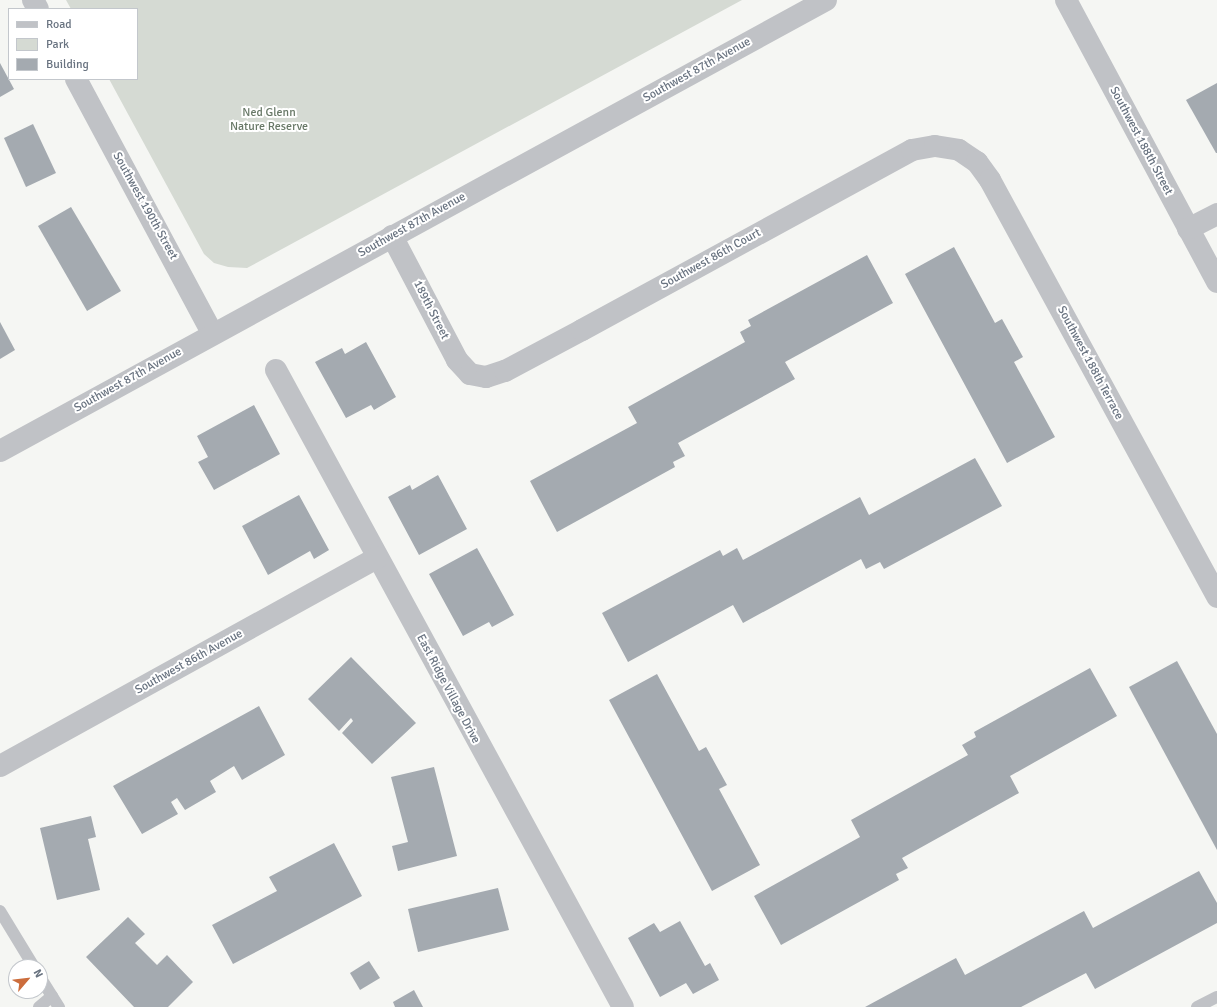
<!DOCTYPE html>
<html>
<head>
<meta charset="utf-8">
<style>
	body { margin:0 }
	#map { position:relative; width:1217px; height:1007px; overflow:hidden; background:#f5f6f3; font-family:Signika,sans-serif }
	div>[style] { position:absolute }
	.green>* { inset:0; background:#d5dad3 }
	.building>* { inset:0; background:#a4aab0 }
	.service>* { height:12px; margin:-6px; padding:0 6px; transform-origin:6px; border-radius:6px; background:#c0c2c6 }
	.minor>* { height:22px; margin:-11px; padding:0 11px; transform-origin:11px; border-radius:11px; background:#c0c2c6 }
	.tertiary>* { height:22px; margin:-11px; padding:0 11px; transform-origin:11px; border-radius:11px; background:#c0c2c6 }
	span { translate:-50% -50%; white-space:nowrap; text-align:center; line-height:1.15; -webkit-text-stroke:4px #fff; paint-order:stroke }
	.street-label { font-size:12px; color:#697380 }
	.park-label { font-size:12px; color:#687867 }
	.legend { position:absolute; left:8px; top:8px; width:130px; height:72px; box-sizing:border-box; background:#fff; border:1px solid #c3c7cc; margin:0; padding:5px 7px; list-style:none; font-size:12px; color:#697380 }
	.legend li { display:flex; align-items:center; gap:8px; height:20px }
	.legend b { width:20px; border:1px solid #c3c7cc }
	.north { position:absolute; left:8px; top:959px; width:40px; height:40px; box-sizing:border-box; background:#fff; border:1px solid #c3c7cc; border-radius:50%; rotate:62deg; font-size:11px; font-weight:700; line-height:16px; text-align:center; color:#697380 }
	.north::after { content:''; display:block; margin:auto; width:14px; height:18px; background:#cc6d3c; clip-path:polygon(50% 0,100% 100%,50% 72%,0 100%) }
</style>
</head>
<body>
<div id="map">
	<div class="green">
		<div style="clip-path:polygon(66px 0,742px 0,247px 268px,228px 267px,214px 263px,204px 254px,109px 79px,137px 79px,137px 9px,71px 9px)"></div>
	</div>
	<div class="building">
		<div style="clip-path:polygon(0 63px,14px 89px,0 97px)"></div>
		<div style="clip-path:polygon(1217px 83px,1217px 153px,1216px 153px,1186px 100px)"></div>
		<div style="clip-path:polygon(33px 124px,56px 173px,26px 187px,4px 138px)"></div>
		<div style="clip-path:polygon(71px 207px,121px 291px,87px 311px,38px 226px)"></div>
		<div style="clip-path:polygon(954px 247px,995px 323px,1002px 319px,1023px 357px,1014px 362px,1055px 437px,1007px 463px,905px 274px)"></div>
		<div style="clip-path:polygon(867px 255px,893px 303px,785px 362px,795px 379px,678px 443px,685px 456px,673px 462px,675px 467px,557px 532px,530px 481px,637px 423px,628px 407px,745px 342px,740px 332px,751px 326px,748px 320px)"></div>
		<div style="clip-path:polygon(0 322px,15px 350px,0 359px)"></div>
		<div style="clip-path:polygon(366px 342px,396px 397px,374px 410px,371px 405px,346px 418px,315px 362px,342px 348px,345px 354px)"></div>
		<div style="clip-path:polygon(254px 405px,280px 454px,214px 490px,198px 462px,208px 457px,197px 436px)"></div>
		<div style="clip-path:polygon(975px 458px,1002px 506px,884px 569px,880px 562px,866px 569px,861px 559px,743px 623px,733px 605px,628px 662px,602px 613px,720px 550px,723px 556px,737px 548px,743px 560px,860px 497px,869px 515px)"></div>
		<div style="clip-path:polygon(438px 475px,467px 529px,419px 555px,388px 497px,410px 485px,412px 490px)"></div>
		<div style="clip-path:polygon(299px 495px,329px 550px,314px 559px,310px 551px,268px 575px,242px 526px)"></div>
		<div style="clip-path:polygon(477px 548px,514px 615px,492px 627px,489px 622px,463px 636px,429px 574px)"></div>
		<div style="clip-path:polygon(351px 657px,416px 723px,372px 764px,342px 733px,353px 721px,351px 718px,339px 731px,308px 699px)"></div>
		<div style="clip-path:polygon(1177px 661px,1217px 734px,1217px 850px,1129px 687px)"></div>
		<div style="clip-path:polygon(1090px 668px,1117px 716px,1010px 776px,1019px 793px,902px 858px,908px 868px,896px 874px,899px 880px,781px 945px,754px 896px,860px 837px,851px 820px,968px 755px,962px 745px,976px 737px,974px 732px)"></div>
		<div style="clip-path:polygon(657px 674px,699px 751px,706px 747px,727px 785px,719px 789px,760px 865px,712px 891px,609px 700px)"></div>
		<div style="clip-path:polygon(259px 706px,285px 755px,242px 780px,234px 766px,210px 781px,216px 792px,185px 810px,177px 798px,171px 802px,178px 814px,142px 834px,113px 786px)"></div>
		<div style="clip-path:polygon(434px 767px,457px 856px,398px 871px,392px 846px,408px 842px,391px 777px)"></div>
		<div style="clip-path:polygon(91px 816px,96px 837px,88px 839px,100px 890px,57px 900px,40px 828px)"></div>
		<div style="clip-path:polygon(334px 843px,362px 896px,233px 964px,212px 925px,277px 891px,269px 877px)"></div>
		<div style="clip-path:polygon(1199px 871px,1217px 903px,1217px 923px,1095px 989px,1086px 973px,1021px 1007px,865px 1007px,956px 958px,965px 975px,1084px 911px,1093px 928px)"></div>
		<div style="clip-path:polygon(498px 888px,509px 930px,418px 952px,408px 909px)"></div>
		<div style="clip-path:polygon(128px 917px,145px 934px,135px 943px,157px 965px,167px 955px,193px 982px,168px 1007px,134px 1007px,86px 957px)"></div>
		<div style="clip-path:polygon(680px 921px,705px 966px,710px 963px,719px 980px,693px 994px,686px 983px,660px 997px,628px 938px,654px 923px,660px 932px)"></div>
		<div style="clip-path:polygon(369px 961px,380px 978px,360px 990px,350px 973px)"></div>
		<div style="clip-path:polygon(414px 990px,423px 1007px,395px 1007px,393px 1002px)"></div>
	</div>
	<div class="service">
		<div style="left:0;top:911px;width:66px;rotate:58.7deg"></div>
		<div style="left:40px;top:977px;width:36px;rotate:58deg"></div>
		<div style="left:39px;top:1007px;width:17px;rotate:-40deg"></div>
		<div style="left:1197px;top:1007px;width:22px;rotate:-27deg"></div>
	</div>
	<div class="minor">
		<div style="left:33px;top:0;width:10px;rotate:61deg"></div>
		<div style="left:1066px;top:0;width:320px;rotate:61.8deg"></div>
		<div style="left:76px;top:79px;width:289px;rotate:61.8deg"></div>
		<div style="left:1188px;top:229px;width:33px;rotate:-27deg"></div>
		<div style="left:392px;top:236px;width:140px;rotate:62.3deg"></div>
		<div style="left:457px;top:360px;width:19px;rotate:47deg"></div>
		<div style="left:470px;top:374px;width:16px;rotate:11deg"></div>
		<div style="left:486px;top:377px;width:20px;rotate:-18deg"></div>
		<div style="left:505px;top:371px;width:87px;rotate:-28deg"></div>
		<div style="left:582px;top:330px;width:376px;rotate:-28.6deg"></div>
		<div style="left:912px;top:150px;width:23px;rotate:-10deg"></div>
		<div style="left:935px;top:146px;width:24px;rotate:9deg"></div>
		<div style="left:959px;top:150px;width:22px;rotate:34deg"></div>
		<div style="left:977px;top:162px;width:22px;rotate:54deg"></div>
		<div style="left:990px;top:180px;width:475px;rotate:61.4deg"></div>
		<div style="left:276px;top:370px;width:725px;rotate:61.42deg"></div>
		<div style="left:0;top:766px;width:431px;rotate:-28.9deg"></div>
	</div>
	<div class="tertiary">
		<div style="left:0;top:451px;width:941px;rotate:-28.63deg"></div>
	</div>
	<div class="street-label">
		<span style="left:697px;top:70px;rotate:-29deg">Southwest 87th Avenue</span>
		<span style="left:1141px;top:141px;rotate:62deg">Southwest 188th Street</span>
		<span style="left:145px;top:206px;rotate:61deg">Southwest 190th Street</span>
		<span style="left:412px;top:225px;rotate:-29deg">Southwest 87th Avenue</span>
		<span style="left:711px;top:259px;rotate:-29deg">Southwest 86th Court</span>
		<span style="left:431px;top:310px;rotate:63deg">189th Street</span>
		<span style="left:1090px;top:363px;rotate:62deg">Southwest 188th Terrace</span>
		<span style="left:128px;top:380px;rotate:-29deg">Southwest 87th Avenue</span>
		<span style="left:189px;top:662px;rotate:-29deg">Southwest 86th Avenue</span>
		<span style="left:448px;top:689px;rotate:62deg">East Ridge Village Drive</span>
	</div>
	<div class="park-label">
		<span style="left:269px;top:120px">Ned Glenn<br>Nature Reserve</span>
	</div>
	<ul class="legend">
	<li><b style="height:5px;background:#c0c2c6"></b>Road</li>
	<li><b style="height:11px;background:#d5dad3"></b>Park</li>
	<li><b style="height:11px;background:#a4aab0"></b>Building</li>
	</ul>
	<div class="north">N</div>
</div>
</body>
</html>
